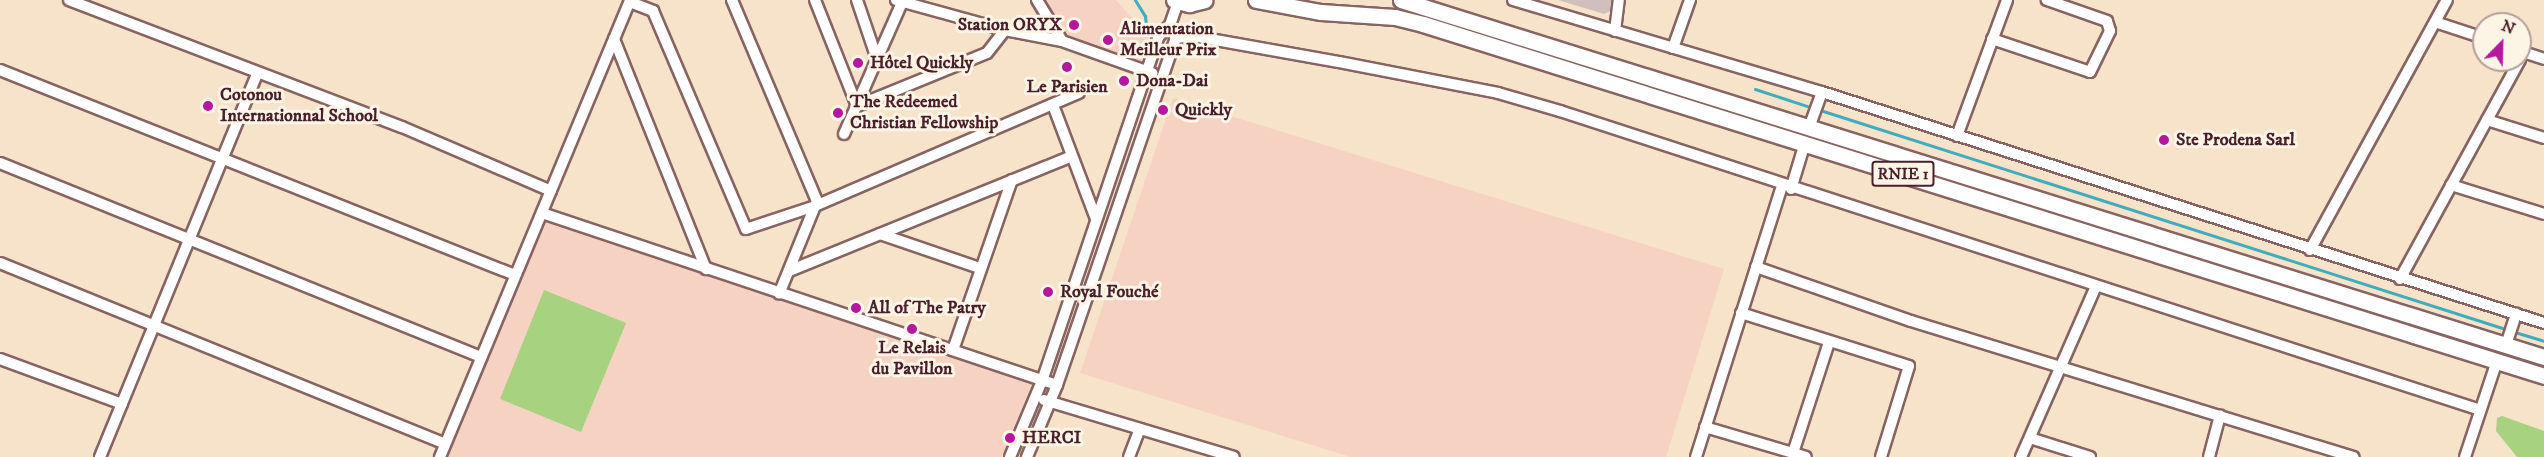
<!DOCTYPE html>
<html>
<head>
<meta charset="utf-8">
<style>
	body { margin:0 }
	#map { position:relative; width:2544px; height:457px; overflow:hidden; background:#f7e3c9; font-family:"IM FELL DW Pica",serif }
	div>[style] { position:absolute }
	.built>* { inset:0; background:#f6d2c3 }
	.industrial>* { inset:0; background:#d1bfbd }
	.green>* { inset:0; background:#a7d27f }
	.stream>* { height:3px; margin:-1.5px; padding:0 1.5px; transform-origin:1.5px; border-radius:1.5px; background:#3fadbd }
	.roads { filter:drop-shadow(2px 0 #876462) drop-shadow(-2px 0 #876462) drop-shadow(0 2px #876462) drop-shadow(0 -2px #876462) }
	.minor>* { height:10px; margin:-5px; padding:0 5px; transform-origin:5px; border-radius:5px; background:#fff }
	.highway>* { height:15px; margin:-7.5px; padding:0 7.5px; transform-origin:7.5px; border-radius:7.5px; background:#fff }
	.dots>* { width:16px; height:16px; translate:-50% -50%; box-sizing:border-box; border:3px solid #fcf5e5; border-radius:50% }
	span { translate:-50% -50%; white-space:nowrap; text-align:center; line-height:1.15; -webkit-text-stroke:6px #fcf5e5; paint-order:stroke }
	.shield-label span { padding:2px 4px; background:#fcf5e5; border:2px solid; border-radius:4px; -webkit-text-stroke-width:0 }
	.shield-label { font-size:16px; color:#4a1f2b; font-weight:700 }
	.poi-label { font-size:18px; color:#4a1f2b; font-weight:700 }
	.right { translate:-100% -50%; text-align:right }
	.left { translate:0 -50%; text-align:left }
	.north { position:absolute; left:2472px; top:12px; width:60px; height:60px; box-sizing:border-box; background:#fcf5e5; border:2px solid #b59f9b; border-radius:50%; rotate:23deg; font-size:16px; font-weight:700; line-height:24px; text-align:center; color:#4a1f2b }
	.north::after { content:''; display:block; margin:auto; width:21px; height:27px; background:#b5179e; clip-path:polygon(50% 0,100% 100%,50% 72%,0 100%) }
</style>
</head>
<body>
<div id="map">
	<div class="built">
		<div style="clip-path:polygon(1043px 0,1116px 0,1149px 38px,1140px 65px,1062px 37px)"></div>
		<div style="clip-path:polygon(1173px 98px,1724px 269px,1666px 457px,1351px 457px,1080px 373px)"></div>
		<div style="clip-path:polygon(546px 219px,1034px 379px,1001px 457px,445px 457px)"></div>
	</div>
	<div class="industrial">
		<div style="clip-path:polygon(1558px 0,1611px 0,1611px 11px,1604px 14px)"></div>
	</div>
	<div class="green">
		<div style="clip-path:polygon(544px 290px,626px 323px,581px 432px,500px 399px)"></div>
		<div style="clip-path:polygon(2502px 416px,2544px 431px,2544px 457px,2517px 457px,2496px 431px,2497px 418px)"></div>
	</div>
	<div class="stream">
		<div style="left:1135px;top:0;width:19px;rotate:58deg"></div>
		<div style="left:1145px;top:16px;width:10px;rotate:84deg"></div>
		<div style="left:1755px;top:89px;width:55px;rotate:18.1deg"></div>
		<div style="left:1823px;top:111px;width:713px;rotate:17.72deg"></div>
		<div style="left:2518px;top:333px;width:27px;rotate:17deg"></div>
	</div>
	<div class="roads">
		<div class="minor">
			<div style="left:69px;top:0;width:356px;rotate:20.9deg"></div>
			<div style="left:402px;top:127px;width:162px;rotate:23.2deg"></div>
			<div style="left:732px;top:0;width:218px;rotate:67.1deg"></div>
			<div style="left:817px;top:201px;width:100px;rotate:112.2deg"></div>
			<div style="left:815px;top:0;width:114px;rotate:68.4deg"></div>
			<div style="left:857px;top:106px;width:140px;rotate:-22.2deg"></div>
			<div style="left:987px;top:53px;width:29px;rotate:-52deg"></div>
			<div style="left:857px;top:0;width:62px;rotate:71.3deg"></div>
			<div style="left:896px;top:0;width:113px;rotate:15.4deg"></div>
			<div style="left:1005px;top:30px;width:58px;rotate:10.9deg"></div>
			<div style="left:1062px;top:41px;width:96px;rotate:19.6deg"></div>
			<div style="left:1037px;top:0;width:48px;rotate:58.6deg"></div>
			<div style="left:1513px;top:0;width:322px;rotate:16.6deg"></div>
			<div style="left:1822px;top:92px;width:758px;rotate:17.74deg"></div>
			<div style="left:630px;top:2px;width:25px;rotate:21deg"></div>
			<div style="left:653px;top:11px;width:237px;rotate:66.9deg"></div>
			<div style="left:746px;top:229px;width:73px;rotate:-18.4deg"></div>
			<div style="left:815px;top:206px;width:287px;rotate:-23.2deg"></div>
			<div style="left:2435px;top:22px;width:52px;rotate:18.1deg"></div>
			<div style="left:1615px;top:31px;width:31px;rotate:-83deg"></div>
			<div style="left:1176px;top:38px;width:17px;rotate:-7deg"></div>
			<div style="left:1193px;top:36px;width:148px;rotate:10.1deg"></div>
			<div style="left:1339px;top:62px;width:162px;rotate:11deg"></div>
			<div style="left:1498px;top:93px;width:65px;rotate:16.2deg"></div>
			<div style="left:1560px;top:111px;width:967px;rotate:18deg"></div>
			<div style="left:614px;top:39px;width:248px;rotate:68.2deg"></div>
			<div style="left:1992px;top:39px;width:103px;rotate:18.6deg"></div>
			<div style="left:2090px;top:72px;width:46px;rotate:-64deg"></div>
			<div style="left:2110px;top:31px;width:10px;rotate:-107deg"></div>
			<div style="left:2107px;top:21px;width:64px;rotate:-160.7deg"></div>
			<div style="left:1673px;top:48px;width:51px;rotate:-70.5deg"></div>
			<div style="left:2520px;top:51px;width:25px;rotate:18deg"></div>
			<div style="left:0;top:70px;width:554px;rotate:21.71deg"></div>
			<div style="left:1053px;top:105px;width:122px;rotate:69.3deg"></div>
			<div style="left:2487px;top:120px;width:60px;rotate:17.5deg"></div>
			<div style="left:1810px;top:125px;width:35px;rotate:-70deg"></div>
			<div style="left:844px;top:134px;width:146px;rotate:-66.2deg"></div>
			<div style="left:1957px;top:136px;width:145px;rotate:-69.8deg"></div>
			<div style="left:0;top:163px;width:519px;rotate:21.97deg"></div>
			<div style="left:2451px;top:185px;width:97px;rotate:17.3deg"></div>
			<div style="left:1791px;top:189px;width:48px;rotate:-73.1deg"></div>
			<div style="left:542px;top:213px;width:543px;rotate:18.47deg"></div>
			<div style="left:880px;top:234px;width:106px;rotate:18.8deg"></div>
			<div style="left:2310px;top:250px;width:285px;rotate:-61.3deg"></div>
			<div style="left:0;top:263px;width:480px;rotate:22.1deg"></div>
			<div style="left:1756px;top:267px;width:164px;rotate:19.2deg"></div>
			<div style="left:1911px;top:321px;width:463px;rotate:17.1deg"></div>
			<div style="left:789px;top:271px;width:305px;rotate:-22.1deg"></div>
			<div style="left:2400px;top:279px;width:250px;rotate:-61.3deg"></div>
			<div style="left:1741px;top:313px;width:176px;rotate:17.5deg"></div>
			<div style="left:1909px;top:366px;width:95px;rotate:107.1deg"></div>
			<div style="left:2506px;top:345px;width:33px;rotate:-72deg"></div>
			<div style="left:953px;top:350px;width:180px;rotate:-70.9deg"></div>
			<div style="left:0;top:359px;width:130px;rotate:20.2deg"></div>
			<div style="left:1044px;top:400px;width:198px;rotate:16.7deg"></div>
			<div style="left:1705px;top:427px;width:105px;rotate:16.5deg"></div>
			<div style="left:2030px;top:438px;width:63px;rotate:17.6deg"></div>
			<div style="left:1793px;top:453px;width:117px;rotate:-72deg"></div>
			<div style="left:100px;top:457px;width:414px;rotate:-67.7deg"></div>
			<div style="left:440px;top:457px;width:495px;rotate:-67.4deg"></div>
			<div style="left:1010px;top:457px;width:82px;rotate:-67.2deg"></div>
			<div style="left:1042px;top:381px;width:364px;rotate:-71.3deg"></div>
			<div style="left:1159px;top:36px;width:16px;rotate:-45deg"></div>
			<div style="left:1170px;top:25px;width:24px;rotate:-71deg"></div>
			<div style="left:1027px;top:457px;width:78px;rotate:-67.4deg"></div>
			<div style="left:1057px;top:385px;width:367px;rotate:-71.1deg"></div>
			<div style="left:1176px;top:38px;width:4px;rotate:-117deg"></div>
			<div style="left:1129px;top:457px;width:30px;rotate:-69deg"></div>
			<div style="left:1696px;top:457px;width:284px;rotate:-72.4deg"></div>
			<div style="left:2021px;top:457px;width:187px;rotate:-66.3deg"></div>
			<div style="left:2209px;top:457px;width:43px;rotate:-75.3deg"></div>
			<div style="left:2465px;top:457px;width:101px;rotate:-71.6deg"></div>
		</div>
		<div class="highway">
			<div style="left:1174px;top:0;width:16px;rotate:15deg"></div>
			<div style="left:1189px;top:4px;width:16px;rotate:-14deg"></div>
			<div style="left:1256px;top:0;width:66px;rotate:10.5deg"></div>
			<div style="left:1321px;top:12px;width:74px;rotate:3.9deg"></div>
			<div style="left:1395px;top:17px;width:29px;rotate:14deg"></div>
			<div style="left:1423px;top:24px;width:1175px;rotate:17.43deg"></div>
			<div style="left:1401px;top:0;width:1197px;rotate:17.35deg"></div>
		</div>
	</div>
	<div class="dots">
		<div style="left:1074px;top:25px;background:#b5179e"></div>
		<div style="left:1108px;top:40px;background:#b5179e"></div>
		<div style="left:858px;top:63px;background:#b5179e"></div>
		<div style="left:1067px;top:67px;background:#b5179e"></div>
		<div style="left:1124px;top:81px;background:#b5179e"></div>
		<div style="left:208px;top:106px;background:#b5179e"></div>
		<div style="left:1163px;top:110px;background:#b5179e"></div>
		<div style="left:838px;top:113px;background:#b5179e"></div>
		<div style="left:2164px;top:140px;background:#b5179e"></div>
		<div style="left:1048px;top:292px;background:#b5179e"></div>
		<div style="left:856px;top:308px;background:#b5179e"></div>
		<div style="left:912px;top:329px;background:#b5179e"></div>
		<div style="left:1010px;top:438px;background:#b5179e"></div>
	</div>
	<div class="shield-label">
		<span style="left:1903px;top:174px">RNIE 1</span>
	</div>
	<div class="poi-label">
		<span class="right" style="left:1062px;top:25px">Station ORYX</span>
		<span class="left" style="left:1120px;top:40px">Alimentation<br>Meilleur Prix</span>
		<span class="left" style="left:870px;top:63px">Hôtel Quickly</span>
		<span class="left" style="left:1136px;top:81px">Dona-Dai</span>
		<span style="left:1067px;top:87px">Le Parisien</span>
		<span class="left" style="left:220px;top:106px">Cotonou<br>Internationnal School</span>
		<span class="left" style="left:850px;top:113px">The Redeemed<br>Christian Fellowship</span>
		<span class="left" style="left:1175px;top:110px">Quickly</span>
		<span class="left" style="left:2176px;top:140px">Ste Prodena Sarl</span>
		<span class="left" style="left:1060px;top:292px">Royal Fouché</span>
		<span class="left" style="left:868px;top:308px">All of The Patry</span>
		<span style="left:912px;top:359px">Le Relais<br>du Pavillon</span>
		<span class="left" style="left:1022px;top:438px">HERCI</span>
	</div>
	<div class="north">N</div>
</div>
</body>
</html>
